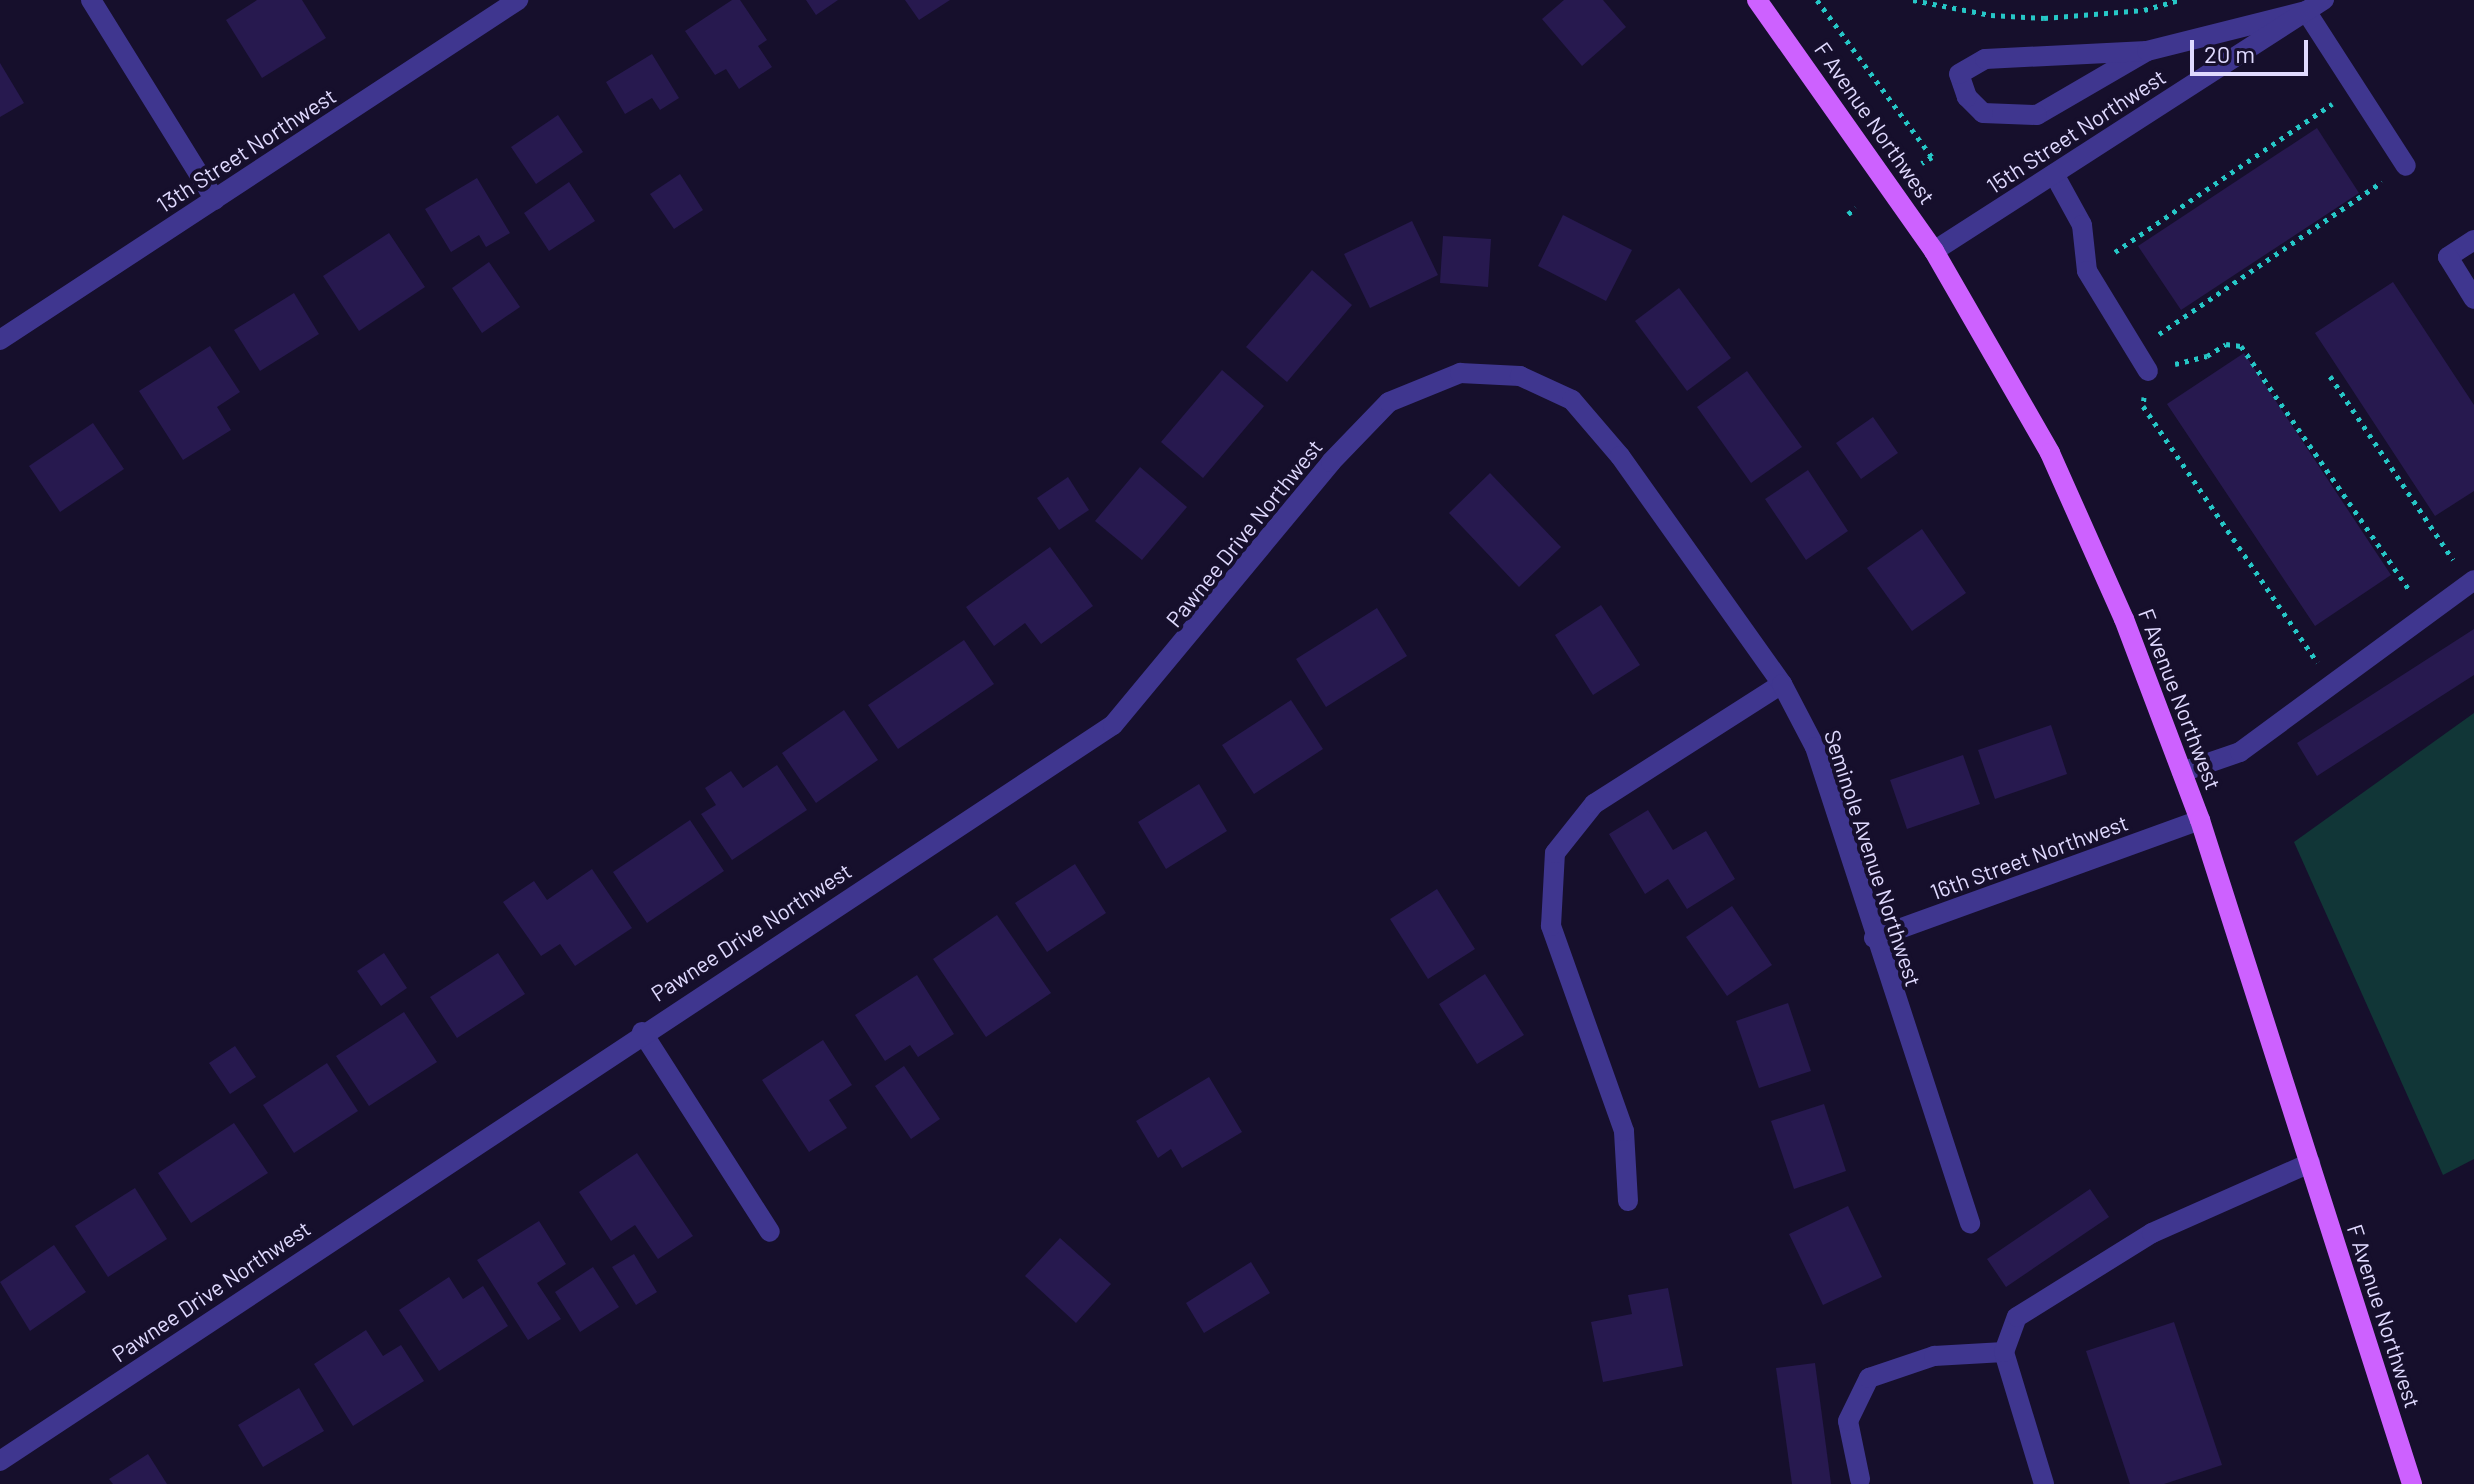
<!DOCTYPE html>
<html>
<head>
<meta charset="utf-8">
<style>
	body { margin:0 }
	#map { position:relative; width:2474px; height:1484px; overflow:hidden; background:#160f2c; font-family:Barlow,sans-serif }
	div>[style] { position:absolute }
	.green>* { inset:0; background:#113637 }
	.building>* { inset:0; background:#27194f }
	.path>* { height:5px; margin-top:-2.5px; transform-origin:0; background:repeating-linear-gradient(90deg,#26c7c7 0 4px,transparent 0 10px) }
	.minor>* { height:20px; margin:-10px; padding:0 10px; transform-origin:10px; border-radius:10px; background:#3f368f }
	.major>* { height:20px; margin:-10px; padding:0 10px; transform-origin:10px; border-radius:10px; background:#cd61ff }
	span { translate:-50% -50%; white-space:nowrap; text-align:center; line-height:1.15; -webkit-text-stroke:8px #160f2c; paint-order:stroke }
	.street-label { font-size:22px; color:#e0daff }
	.scale { position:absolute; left:2190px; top:40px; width:118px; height:36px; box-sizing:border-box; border:4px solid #e0daff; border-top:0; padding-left:10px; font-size:24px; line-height:28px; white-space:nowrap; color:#e0daff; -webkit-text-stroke:6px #160f2c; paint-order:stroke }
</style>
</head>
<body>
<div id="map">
	<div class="green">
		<div style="clip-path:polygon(2474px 713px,2474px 1159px,2443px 1175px,2294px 842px)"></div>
	</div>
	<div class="building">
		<div style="clip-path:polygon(257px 0,302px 0,326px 38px,262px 78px,226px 20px)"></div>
		<div style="clip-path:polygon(732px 0,740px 0,767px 40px,758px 46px,772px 67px,739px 89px,726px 69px,715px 75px,685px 31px)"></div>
		<div style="clip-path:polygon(806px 0,838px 0,816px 15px)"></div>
		<div style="clip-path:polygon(905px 0,950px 0,919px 20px)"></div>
		<div style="clip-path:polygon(1564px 0,1603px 0,1626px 27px,1582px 66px,1542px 19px)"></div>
		<div style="clip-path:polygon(652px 54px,679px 98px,660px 110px,652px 98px,625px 114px,606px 82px)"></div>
		<div style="clip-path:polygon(0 63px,24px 103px,0 117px)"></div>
		<div style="clip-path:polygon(558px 115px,583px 152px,536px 184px,511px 147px)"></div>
		<div style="clip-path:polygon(2317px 128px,2359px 193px,2181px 310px,2138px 246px)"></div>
		<div style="clip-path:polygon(680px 174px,703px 210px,674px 229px,650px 194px)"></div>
		<div style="clip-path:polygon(477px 178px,510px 233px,486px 247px,479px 235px,451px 252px,425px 209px)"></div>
		<div style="clip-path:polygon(569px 182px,595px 221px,549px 251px,524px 213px)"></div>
		<div style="clip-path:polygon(1563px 215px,1632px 250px,1606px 301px,1538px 266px)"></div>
		<div style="clip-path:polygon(1412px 221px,1438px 275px,1370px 308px,1344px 254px)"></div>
		<div style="clip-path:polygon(389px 233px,425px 287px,359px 331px,323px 276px)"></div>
		<div style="clip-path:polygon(1443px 236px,1491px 239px,1488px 287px,1440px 283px)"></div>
		<div style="clip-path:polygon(489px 262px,520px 307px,482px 333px,452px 288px)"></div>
		<div style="clip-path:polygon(1312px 270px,1352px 305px,1287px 382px,1246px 347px)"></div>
		<div style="clip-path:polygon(2393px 282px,2474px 405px,2474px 491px,2435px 516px,2315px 333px)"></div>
		<div style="clip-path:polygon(1679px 288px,1731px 358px,1687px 391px,1635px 321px)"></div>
		<div style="clip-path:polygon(294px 293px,319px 334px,260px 371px,234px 330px)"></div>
		<div style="clip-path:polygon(210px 346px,240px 392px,217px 407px,231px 430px,183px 460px,139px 391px)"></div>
		<div style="clip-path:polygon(2244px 353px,2391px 575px,2315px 626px,2167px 404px)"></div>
		<div style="clip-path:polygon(1222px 370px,1264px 406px,1203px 478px,1161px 442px)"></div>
		<div style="clip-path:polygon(1747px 371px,1802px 447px,1751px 483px,1697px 407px)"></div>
		<div style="clip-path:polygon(1873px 417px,1898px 453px,1861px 479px,1836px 443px)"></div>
		<div style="clip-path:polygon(93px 423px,124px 469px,60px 512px,29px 466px)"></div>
		<div style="clip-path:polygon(1140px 467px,1187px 507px,1142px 560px,1095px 521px)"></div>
		<div style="clip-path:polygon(1808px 470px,1848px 531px,1806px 560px,1765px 499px)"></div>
		<div style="clip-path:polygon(1490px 473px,1561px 547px,1519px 587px,1449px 513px)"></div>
		<div style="clip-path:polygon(1068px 477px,1089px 510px,1059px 530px,1037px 498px)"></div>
		<div style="clip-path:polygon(1922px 529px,1966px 593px,1912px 631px,1867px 568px)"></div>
		<div style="clip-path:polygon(1050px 547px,1093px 606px,1041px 644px,1025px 623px,994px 646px,966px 607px)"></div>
		<div style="clip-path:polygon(1601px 605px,1640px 665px,1593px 695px,1555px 635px)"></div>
		<div style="clip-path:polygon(1377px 608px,1407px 656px,1326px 707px,1296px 659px)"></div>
		<div style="clip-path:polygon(2474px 629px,2474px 675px,2317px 776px,2297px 743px)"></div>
		<div style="clip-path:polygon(964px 640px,994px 684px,898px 749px,868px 705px)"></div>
		<div style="clip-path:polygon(1291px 700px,1323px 749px,1254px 794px,1222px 745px)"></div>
		<div style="clip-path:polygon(844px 710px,878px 760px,816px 803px,782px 753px)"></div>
		<div style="clip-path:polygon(2051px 725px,2067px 774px,1995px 799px,1978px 750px)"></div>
		<div style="clip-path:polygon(1963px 755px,1980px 804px,1907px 829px,1890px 780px)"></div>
		<div style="clip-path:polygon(777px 765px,807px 810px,732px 860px,701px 814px,716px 805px,705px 788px,731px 771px,743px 788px)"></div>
		<div style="clip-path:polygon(1199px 784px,1227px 831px,1166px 869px,1138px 822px)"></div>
		<div style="clip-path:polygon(1648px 810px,1673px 850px,1706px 831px,1735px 879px,1687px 909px,1668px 879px,1645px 894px,1609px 834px)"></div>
		<div style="clip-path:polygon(690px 820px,724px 871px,647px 923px,613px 872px)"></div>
		<div style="clip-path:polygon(1075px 864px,1106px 913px,1047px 952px,1015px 903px)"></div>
		<div style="clip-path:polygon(592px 869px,632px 928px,575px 966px,560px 944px,541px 956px,503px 902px,534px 881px,547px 900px)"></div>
		<div style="clip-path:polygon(1437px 889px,1475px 949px,1428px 979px,1390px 919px)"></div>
		<div style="clip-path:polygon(1732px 906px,1772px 965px,1727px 996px,1686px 937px)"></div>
		<div style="clip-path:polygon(997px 915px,1051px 993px,986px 1037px,933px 959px)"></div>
		<div style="clip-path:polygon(384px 953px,407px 988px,381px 1006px,357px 971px)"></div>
		<div style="clip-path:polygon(498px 953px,525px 994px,457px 1038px,430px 997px)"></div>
		<div style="clip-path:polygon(1485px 974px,1524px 1035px,1477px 1064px,1439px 1004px)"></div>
		<div style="clip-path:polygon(917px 975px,954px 1034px,918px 1057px,910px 1045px,885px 1061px,855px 1015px)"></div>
		<div style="clip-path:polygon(1788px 1003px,1811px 1071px,1759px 1088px,1736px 1021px)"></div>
		<div style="clip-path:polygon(404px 1012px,437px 1062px,369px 1106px,336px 1056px)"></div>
		<div style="clip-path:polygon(823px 1040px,852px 1085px,829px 1100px,847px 1128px,809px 1152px,762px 1080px)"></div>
		<div style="clip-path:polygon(235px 1046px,256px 1077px,230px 1094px,209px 1063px)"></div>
		<div style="clip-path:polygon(327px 1063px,358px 1111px,294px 1153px,263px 1105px)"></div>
		<div style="clip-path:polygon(904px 1066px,940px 1119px,911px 1139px,875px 1086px)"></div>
		<div style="clip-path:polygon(1209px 1077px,1242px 1132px,1182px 1168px,1171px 1149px,1158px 1158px,1136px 1121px)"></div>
		<div style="clip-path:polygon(1824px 1104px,1846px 1171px,1794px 1189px,1771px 1121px)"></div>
		<div style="clip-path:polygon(234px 1123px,268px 1173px,191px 1223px,158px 1173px)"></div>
		<div style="clip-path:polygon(637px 1153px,693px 1236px,658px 1259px,635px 1225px,611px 1241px,579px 1192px)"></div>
		<div style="clip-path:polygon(135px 1188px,167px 1239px,108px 1277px,75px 1226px)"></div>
		<div style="clip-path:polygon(2090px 1189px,2109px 1217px,2006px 1287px,1987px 1259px)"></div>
		<div style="clip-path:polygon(1848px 1206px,1882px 1277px,1823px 1305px,1789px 1234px)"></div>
		<div style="clip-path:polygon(539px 1221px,566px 1264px,537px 1283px,561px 1319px,528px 1340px,477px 1260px)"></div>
		<div style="clip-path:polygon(1060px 1238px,1111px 1284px,1076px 1323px,1025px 1276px)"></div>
		<div style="clip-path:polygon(54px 1245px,86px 1292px,30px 1331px,0 1282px)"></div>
		<div style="clip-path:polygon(634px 1254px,657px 1292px,636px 1305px,612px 1267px)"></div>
		<div style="clip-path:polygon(1251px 1262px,1270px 1293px,1204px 1333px,1186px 1303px)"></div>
		<div style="clip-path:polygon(593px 1267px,619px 1307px,580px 1332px,555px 1292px)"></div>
		<div style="clip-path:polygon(449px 1277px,463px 1299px,483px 1286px,508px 1326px,439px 1371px,399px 1310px)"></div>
		<div style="clip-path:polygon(1668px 1288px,1683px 1366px,1603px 1382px,1591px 1322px,1632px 1314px,1628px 1295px)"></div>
		<div style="clip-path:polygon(2174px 1322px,2222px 1465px,2164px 1484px,2130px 1484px,2086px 1351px)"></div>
		<div style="clip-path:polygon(366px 1330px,383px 1356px,401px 1345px,424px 1381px,353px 1426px,314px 1364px)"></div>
		<div style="clip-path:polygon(1815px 1363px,1831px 1484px,1792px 1484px,1776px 1368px)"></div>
		<div style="clip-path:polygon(299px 1388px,324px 1431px,263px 1467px,238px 1425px)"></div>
		<div style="clip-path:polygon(148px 1454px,167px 1484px,113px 1484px,109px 1479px)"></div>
	</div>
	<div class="path">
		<div style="left:1817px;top:0;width:195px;rotate:53.8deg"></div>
		<div style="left:1932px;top:157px;width:12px;rotate:149deg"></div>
		<div style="left:1913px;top:0;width:79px;rotate:10.9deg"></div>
		<div style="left:1991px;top:15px;width:53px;rotate:3.2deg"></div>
		<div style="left:2044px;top:18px;width:100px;rotate:-4.6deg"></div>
		<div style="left:2144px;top:10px;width:37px;rotate:-16deg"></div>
		<div style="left:1848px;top:214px;width:10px;rotate:-37deg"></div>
		<div style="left:2115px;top:252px;width:263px;rotate:-34.3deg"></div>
		<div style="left:2159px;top:334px;width:270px;rotate:-34.3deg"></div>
		<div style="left:2175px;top:364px;width:33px;rotate:-14deg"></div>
		<div style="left:2207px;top:356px;width:22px;rotate:-32deg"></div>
		<div style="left:2226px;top:344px;width:15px;rotate:8deg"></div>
		<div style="left:2241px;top:346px;width:299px;rotate:55.4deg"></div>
		<div style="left:2330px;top:376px;width:221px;rotate:56.2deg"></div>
		<div style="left:2144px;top:397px;width:9px;rotate:96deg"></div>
		<div style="left:2143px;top:406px;width:310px;rotate:55.8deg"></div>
	</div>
	<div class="minor">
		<div style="left:91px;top:0;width:235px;rotate:58.2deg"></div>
		<div style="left:2147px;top:51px;width:127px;rotate:149.8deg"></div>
		<div style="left:2037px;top:115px;width:54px;rotate:-177.9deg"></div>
		<div style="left:1983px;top:113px;width:23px;rotate:-135deg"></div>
		<div style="left:1967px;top:97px;width:24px;rotate:-109deg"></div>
		<div style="left:1959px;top:74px;width:30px;rotate:-30deg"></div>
		<div style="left:1985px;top:59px;width:162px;rotate:-2.8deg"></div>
		<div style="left:2147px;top:51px;width:164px;rotate:-14.1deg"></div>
		<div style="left:2306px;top:11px;width:184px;rotate:57.2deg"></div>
		<div style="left:2054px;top:174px;width:58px;rotate:61.2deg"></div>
		<div style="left:2082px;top:225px;width:46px;rotate:83.8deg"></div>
		<div style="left:2087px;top:271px;width:117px;rotate:58.6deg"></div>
		<div style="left:2474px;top:240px;width:31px;rotate:147deg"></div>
		<div style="left:2448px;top:257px;width:49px;rotate:58.2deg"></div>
		<div style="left:1934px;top:251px;width:464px;rotate:-32.8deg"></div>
		<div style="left:0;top:340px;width:620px;rotate:-33.28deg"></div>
		<div style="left:2182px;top:772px;width:61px;rotate:-19deg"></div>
		<div style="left:2240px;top:752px;width:290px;rotate:-36.3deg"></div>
		<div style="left:1874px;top:938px;width:347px;rotate:-19.9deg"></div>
		<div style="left:642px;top:1032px;width:237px;rotate:57.4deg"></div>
		<div style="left:1628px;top:1201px;width:70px;rotate:-93.3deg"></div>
		<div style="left:1624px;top:1131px;width:218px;rotate:-109.6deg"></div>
		<div style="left:1551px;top:926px;width:73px;rotate:-86.9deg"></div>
		<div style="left:1555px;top:853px;width:63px;rotate:-51.5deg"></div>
		<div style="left:1594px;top:804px;width:223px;rotate:-32.6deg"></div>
		<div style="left:0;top:1461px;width:1334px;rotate:-33.48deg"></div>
		<div style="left:1113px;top:725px;width:342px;rotate:-50.3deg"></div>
		<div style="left:1331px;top:462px;width:83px;rotate:-46deg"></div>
		<div style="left:1389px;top:402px;width:77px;rotate:-22.2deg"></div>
		<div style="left:1460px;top:373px;width:60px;rotate:2.9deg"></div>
		<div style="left:1520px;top:376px;width:57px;rotate:24.8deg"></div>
		<div style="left:1572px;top:400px;width:74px;rotate:49.4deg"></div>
		<div style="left:1620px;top:456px;width:280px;rotate:54.6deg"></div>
		<div style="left:1782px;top:684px;width:71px;rotate:62.4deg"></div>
		<div style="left:1815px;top:747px;width:501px;rotate:71.96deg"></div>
		<div style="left:1860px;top:1479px;width:59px;rotate:-101.7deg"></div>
		<div style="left:1848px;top:1421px;width:48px;rotate:-64deg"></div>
		<div style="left:1869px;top:1378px;width:69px;rotate:-18.7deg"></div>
		<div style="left:1934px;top:1356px;width:70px;rotate:-3.3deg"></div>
		<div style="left:2044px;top:1484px;width:138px;rotate:-106.9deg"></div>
		<div style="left:2004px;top:1352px;width:37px;rotate:-70deg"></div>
		<div style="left:2017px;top:1317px;width:159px;rotate:-31.9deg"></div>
		<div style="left:2152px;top:1233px;width:173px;rotate:-23.9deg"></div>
	</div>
	<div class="major">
		<div style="left:1757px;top:0;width:307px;rotate:54.8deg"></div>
		<div style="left:1934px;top:251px;width:233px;rotate:60.1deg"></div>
		<div style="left:2050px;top:453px;width:182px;rotate:66deg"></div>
		<div style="left:2124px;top:619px;width:215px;rotate:69.3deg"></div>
		<div style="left:2200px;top:820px;width:697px;rotate:72.29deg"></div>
	</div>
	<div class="street-label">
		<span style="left:1875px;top:123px;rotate:55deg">F Avenue Northwest</span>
		<span style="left:2076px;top:131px;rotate:-33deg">15th Street Northwest</span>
		<span style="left:246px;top:150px;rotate:-33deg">13th Street Northwest</span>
		<span style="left:1244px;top:533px;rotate:-51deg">Pawnee Drive Northwest</span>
		<span style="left:2180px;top:699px;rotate:69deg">F Avenue Northwest</span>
		<span style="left:2029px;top:857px;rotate:-20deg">16th Street Northwest</span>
		<span style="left:1873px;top:858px;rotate:72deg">Seminole Avenue Northwest</span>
		<span style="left:751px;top:932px;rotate:-33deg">Pawnee Drive Northwest</span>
		<span style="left:211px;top:1291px;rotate:-34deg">Pawnee Drive Northwest</span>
		<span style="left:2384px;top:1316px;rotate:72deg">F Avenue Northwest</span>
	</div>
	<div class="scale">20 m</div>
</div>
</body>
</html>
